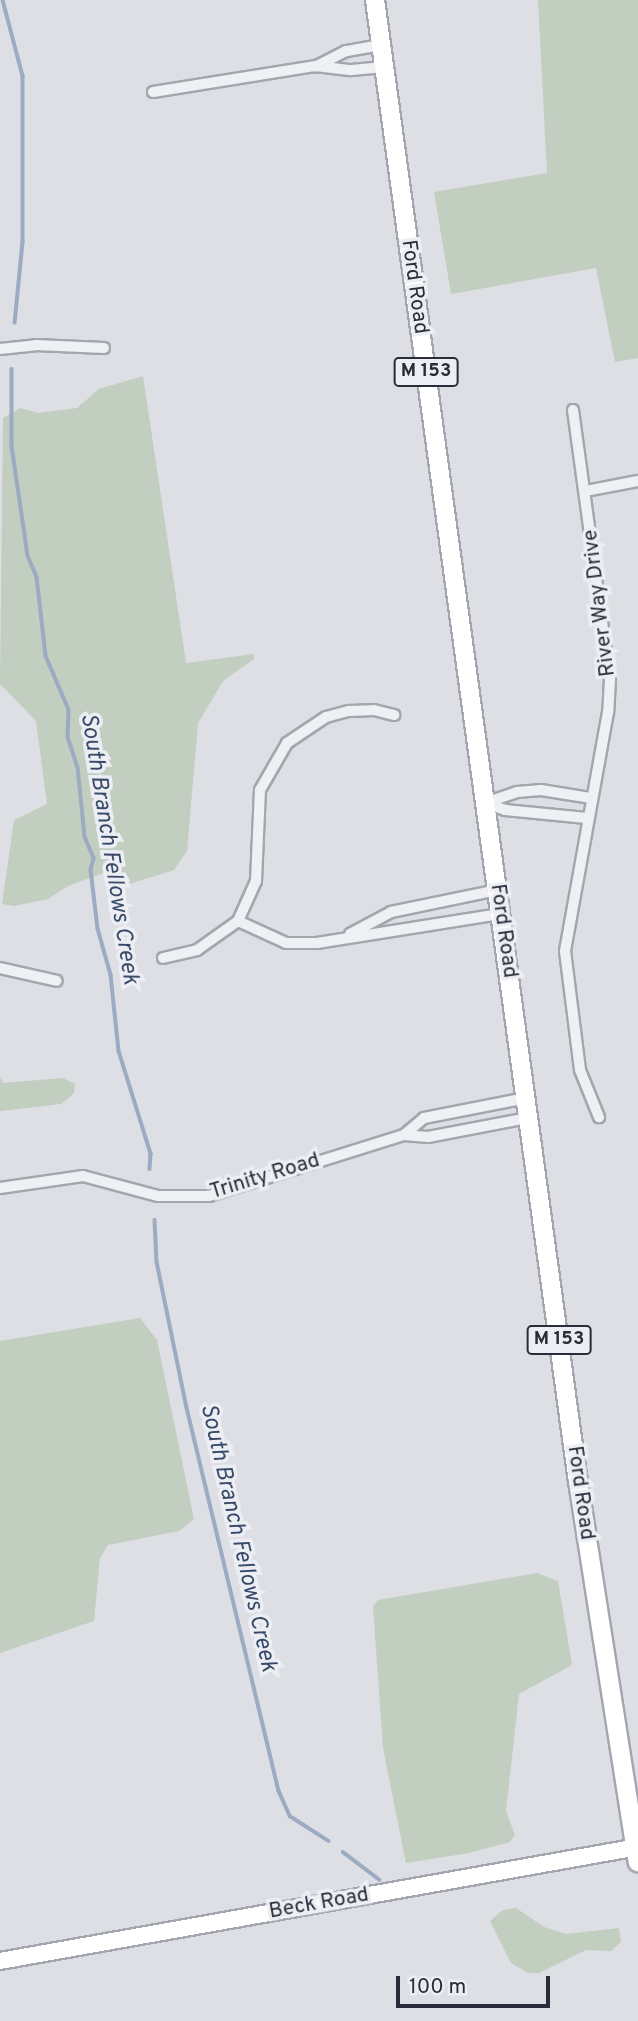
<!DOCTYPE html>
<html>
<head>
<meta charset="utf-8">
<style>
	body { margin:0 }
	#map { position:relative; width:638px; height:2021px; overflow:hidden; background:#dddfe5; font-family:Overpass,sans-serif }
	div>[style] { position:absolute }
	.green>* { inset:0; background:#c2cebf }
	.stream>* { height:3.5px; margin:-1.75px; padding:0 1.75px; transform-origin:1.75px; border-radius:1.75px; background:#9cabc1 }
	.roads { filter:drop-shadow(2px 0 #a3a6ae) drop-shadow(-2px 0 #a3a6ae) drop-shadow(0 2px #a3a6ae) drop-shadow(0 -2px #a3a6ae) }
	.minor>* { height:10px; margin:-5px; padding:0 5px; transform-origin:5px; border-radius:5px; background:#eff0f4 }
	.secondary>* { height:16px; margin:-8px; padding:0 8px; transform-origin:8px; border-radius:8px; background:#fff }
	.primary>* { height:18px; margin:-9px; padding:0 9px; transform-origin:9px; border-radius:9px; background:#fff }
	span { translate:-50% -50%; white-space:nowrap; text-align:center; line-height:1.15; -webkit-text-stroke:7px #eceef3; paint-order:stroke }
	.shield-label span { padding:2px 5px; background:#eceef3; border:2px solid; border-radius:5px; -webkit-text-stroke-width:0 }
	.shield-label { font-size:19px; color:#282d39; font-weight:700 }
	.street-label { font-size:21px; color:#282d39 }
	.water-label { font-size:23px; color:#374a68; font-style:italic }
	.scale { position:absolute; left:396px; top:1976px; width:154px; height:32px; box-sizing:border-box; border:4px solid #282d39; border-top:0; padding-left:9px; font-size:21px; line-height:24px; white-space:nowrap; color:#282d39; -webkit-text-stroke:5px #eceef3; paint-order:stroke }
</style>
</head>
<body>
<div id="map">
	<div class="green">
		<div style="clip-path:polygon(538px 0,638px 0,638px 358px,615px 362px,596px 268px,451px 294px,434px 192px,547px 173px)"></div>
		<div style="clip-path:polygon(143px 376px,186px 663px,254px 654px,254px 659px,223px 681px,198px 723px,187px 851px,174px 870px,129px 884px,112px 870px,68px 886px,48px 899px,14px 906px,2px 904px,14px 820px,47px 804px,36px 721px,0 684px,3px 418px,20px 408px,38px 413px,77px 408px,99px 389px)"></div>
		<div style="clip-path:polygon(0 1077px,3px 1083px,63px 1078px,75px 1084px,74px 1093px,61px 1104px,0 1111px)"></div>
		<div style="clip-path:polygon(140px 1318px,157px 1340px,194px 1519px,179px 1531px,108px 1545px,100px 1558px,94px 1621px,0 1653px,0 1341px)"></div>
		<div style="clip-path:polygon(537px 1573px,558px 1581px,572px 1665px,519px 1694px,506px 1811px,515px 1835px,510px 1842px,469px 1853px,406px 1863px,383px 1748px,373px 1606px,378px 1600px)"></div>
		<div style="clip-path:polygon(516px 1908px,544px 1927px,566px 1934px,619px 1928px,621px 1942px,611px 1951px,586px 1950px,539px 1973px,528px 1973px,511px 1963px,490px 1921px,503px 1910px)"></div>
	</div>
	<div class="stream">
		<div style="left:3px;top:0;width:79px;rotate:75.3deg"></div>
		<div style="left:23px;top:76px;width:166px;rotate:90deg"></div>
		<div style="left:23px;top:242px;width:81px;rotate:95.6deg"></div>
		<div style="left:12px;top:369px;width:77px;rotate:90deg"></div>
		<div style="left:12px;top:446px;width:111px;rotate:81.7deg"></div>
		<div style="left:28px;top:556px;width:23px;rotate:67deg"></div>
		<div style="left:37px;top:577px;width:80px;rotate:83.5deg"></div>
		<div style="left:46px;top:656px;width:59px;rotate:66.9deg"></div>
		<div style="left:69px;top:710px;width:27px;rotate:92deg"></div>
		<div style="left:68px;top:737px;width:32px;rotate:72deg"></div>
		<div style="left:78px;top:767px;width:70px;rotate:84.3deg"></div>
		<div style="left:85px;top:837px;width:23px;rotate:67deg"></div>
		<div style="left:94px;top:858px;width:12px;rotate:104deg"></div>
		<div style="left:91px;top:870px;width:59px;rotate:83.2deg"></div>
		<div style="left:98px;top:929px;width:48px;rotate:74.2deg"></div>
		<div style="left:111px;top:975px;width:76px;rotate:84deg"></div>
		<div style="left:119px;top:1051px;width:108px;rotate:72.7deg"></div>
		<div style="left:151px;top:1154px;width:15px;rotate:94deg"></div>
		<div style="left:155px;top:1220px;width:42px;rotate:87.3deg"></div>
		<div style="left:157px;top:1262px;width:149px;rotate:78.4deg"></div>
		<div style="left:187px;top:1408px;width:394px;rotate:76.5deg"></div>
		<div style="left:279px;top:1791px;width:27px;rotate:66deg"></div>
		<div style="left:290px;top:1816px;width:46px;rotate:32.7deg"></div>
		<div style="left:343px;top:1852px;width:46px;rotate:37.1deg"></div>
	</div>
	<div class="roads">
		<div class="minor">
			<div style="left:381px;top:45px;width:36px;rotate:170deg"></div>
			<div style="left:346px;top:51px;width:34px;rotate:153deg"></div>
			<div style="left:316px;top:66px;width:35px;rotate:7deg"></div>
			<div style="left:351px;top:70px;width:34px;rotate:-5deg"></div>
			<div style="left:153px;top:92px;width:165px;rotate:-9.1deg"></div>
			<div style="left:0;top:349px;width:36px;rotate:-6deg"></div>
			<div style="left:36px;top:345px;width:68px;rotate:2.5deg"></div>
			<div style="left:573px;top:410px;width:272px;rotate:82.2deg"></div>
			<div style="left:610px;top:679px;width:33px;rotate:93deg"></div>
			<div style="left:608px;top:712px;width:243px;rotate:100.2deg"></div>
			<div style="left:565px;top:951px;width:120px;rotate:82.8deg"></div>
			<div style="left:580px;top:1070px;width:51px;rotate:68deg"></div>
			<div style="left:586px;top:491px;width:53px;rotate:-10.9deg"></div>
			<div style="left:485px;top:803px;width:34px;rotate:-19deg"></div>
			<div style="left:517px;top:792px;width:24px;rotate:-5deg"></div>
			<div style="left:541px;top:790px;width:51px;rotate:9.1deg"></div>
			<div style="left:485px;top:803px;width:21px;rotate:19deg"></div>
			<div style="left:505px;top:810px;width:82px;rotate:5.6deg"></div>
			<div style="left:238px;top:921px;width:53px;rotate:24.6deg"></div>
			<div style="left:286px;top:943px;width:31px"></div>
			<div style="left:317px;top:943px;width:185px;rotate:-9deg"></div>
			<div style="left:350px;top:934px;width:47px;rotate:-28.2deg"></div>
			<div style="left:391px;top:912px;width:108px;rotate:-11.7deg"></div>
			<div style="left:163px;top:958px;width:35px;rotate:-13deg"></div>
			<div style="left:197px;top:950px;width:50px;rotate:-35.3deg"></div>
			<div style="left:238px;top:921px;width:44px;rotate:-65.8deg"></div>
			<div style="left:256px;top:881px;width:91px;rotate:-87.5deg"></div>
			<div style="left:260px;top:790px;width:54px;rotate:-60.1deg"></div>
			<div style="left:287px;top:743px;width:47px;rotate:-33.7deg"></div>
			<div style="left:326px;top:717px;width:24px;rotate:-15deg"></div>
			<div style="left:349px;top:711px;width:25px;rotate:-2deg"></div>
			<div style="left:374px;top:710px;width:21px;rotate:14deg"></div>
			<div style="left:0;top:968px;width:58px;rotate:12.8deg"></div>
			<div style="left:526px;top:1098px;width:104px;rotate:168.9deg"></div>
			<div style="left:424px;top:1118px;width:26px;rotate:140deg"></div>
			<div style="left:404px;top:1135px;width:24px;rotate:5deg"></div>
			<div style="left:428px;top:1137px;width:102px;rotate:-10.8deg"></div>
			<div style="left:0;top:1188px;width:84px;rotate:-8.2deg"></div>
			<div style="left:83px;top:1176px;width:78px;rotate:14.9deg"></div>
			<div style="left:158px;top:1196px;width:51px"></div>
			<div style="left:209px;top:1196px;width:204px;rotate:-17.4deg"></div>
		</div>
		<div class="secondary">
			<div style="left:0;top:1961px;width:648px;rotate:-10.13deg"></div>
		</div>
		<div class="primary">
			<div style="left:375px;top:0;width:1495px;rotate:82.2deg"></div>
			<div style="left:578px;top:1481px;width:386px;rotate:81.1deg"></div>
		</div>
	</div>
	<div class="shield-label">
		<span style="left:426px;top:372px">M 153</span>
		<span style="left:559px;top:1340px">M 153</span>
	</div>
	<div class="street-label">
		<span style="left:414px;top:287px;rotate:82deg">Ford Road</span>
		<span style="left:600px;top:603px;rotate:-97deg">River Way Drive</span>
		<span style="left:503px;top:931px;rotate:82deg">Ford Road</span>
		<span style="left:265px;top:1177px;rotate:-17deg">Trinity Road</span>
		<span style="left:580px;top:1493px;rotate:82deg">Ford Road</span>
		<span style="left:319px;top:1904px;rotate:-10deg">Beck Road</span>
	</div>
	<div class="water-label">
		<span style="left:108px;top:849px;rotate:81deg">South Branch Fellows Creek</span>
		<span style="left:237px;top:1538px;rotate:77deg">South Branch Fellows Creek</span>
	</div>
	<div class="scale">100 m</div>
</div>
</body>
</html>
